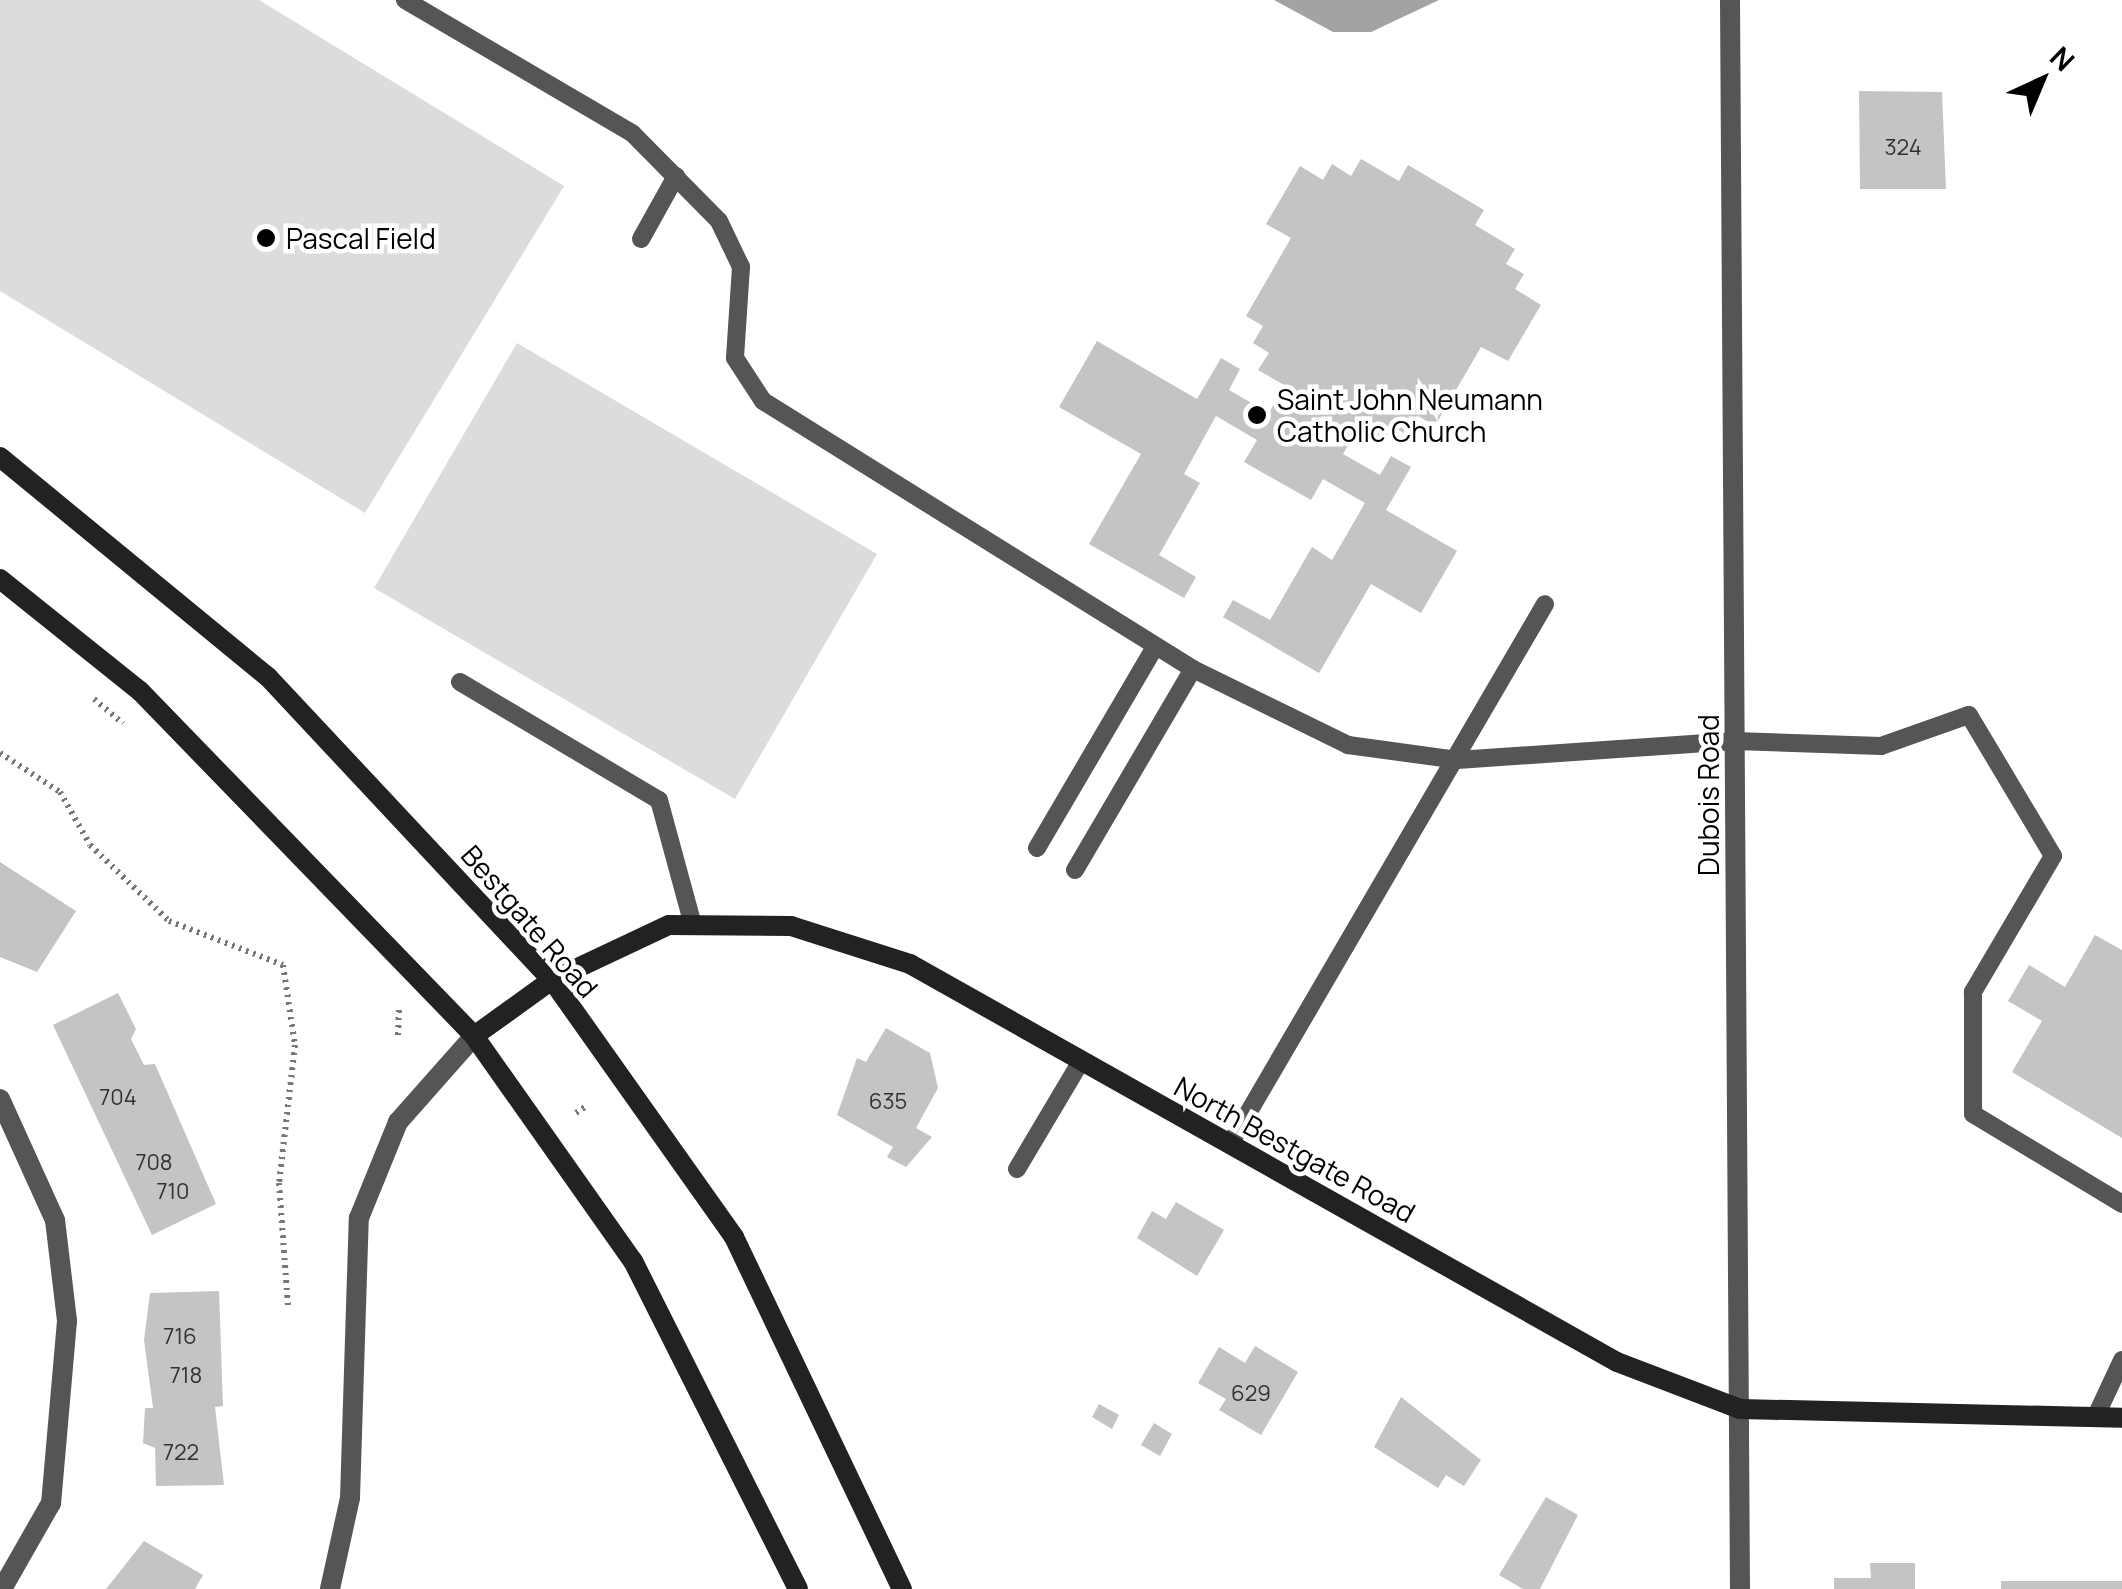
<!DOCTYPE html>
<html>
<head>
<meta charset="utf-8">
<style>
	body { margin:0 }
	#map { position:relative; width:2122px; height:1589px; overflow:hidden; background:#fff; font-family:Manrope,sans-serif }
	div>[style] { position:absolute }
	.green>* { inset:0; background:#dcdcdc }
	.water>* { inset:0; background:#a3a3a3 }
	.building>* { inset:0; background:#c4c4c4 }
	.path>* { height:6px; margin-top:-3px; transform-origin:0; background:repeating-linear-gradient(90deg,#777 0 2.5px,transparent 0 7.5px) }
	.service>* { height:18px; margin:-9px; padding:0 9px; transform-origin:9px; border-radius:9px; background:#555 }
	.minor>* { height:20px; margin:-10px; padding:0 10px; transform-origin:10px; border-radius:10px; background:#555 }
	.secondary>* { height:20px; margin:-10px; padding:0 10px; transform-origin:10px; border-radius:10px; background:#222 }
	.dots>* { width:28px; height:28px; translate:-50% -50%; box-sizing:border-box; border:5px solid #fff; border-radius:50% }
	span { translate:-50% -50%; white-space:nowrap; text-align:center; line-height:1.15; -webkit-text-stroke:9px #fff; paint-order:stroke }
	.number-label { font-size:22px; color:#313131 }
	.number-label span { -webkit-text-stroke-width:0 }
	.poi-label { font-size:28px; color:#000 }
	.left { translate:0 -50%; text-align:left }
	.street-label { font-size:28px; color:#000 }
	.north { position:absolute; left:1992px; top:30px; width:100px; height:100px; -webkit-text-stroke:8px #fff; paint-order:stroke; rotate:44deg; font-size:28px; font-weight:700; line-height:40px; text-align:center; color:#000 }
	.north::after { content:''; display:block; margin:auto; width:35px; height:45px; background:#000; clip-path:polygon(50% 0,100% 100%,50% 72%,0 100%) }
</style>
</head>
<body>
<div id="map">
	<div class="green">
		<div style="clip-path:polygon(0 0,259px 0,564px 186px,365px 513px,0 291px)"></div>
		<div style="clip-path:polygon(517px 343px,877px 554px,735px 799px,374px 588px)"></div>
	</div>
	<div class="water">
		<div style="clip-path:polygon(1274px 0,1439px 0,1371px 32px,1333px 32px)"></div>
	</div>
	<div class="building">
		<div style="clip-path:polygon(1859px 91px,1942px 92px,1946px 189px,1860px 189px)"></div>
		<div style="clip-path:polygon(1361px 159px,1399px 181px,1408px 165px,1484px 210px,1475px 225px,1515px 249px,1506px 264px,1524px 274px,1515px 289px,1541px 305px,1508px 361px,1481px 347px,1435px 426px,1420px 417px,1409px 436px,1393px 427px,1384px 443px,1358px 428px,1343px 454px,1380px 475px,1391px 456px,1411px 467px,1386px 510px,1457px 551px,1421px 613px,1371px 584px,1319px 673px,1223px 617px,1233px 600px,1270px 620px,1312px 547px,1332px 560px,1365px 503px,1323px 479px,1311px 500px,1244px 462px,1257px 440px,1216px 416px,1184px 474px,1200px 483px,1159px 555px,1196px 577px,1184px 598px,1089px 544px,1141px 454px,1059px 407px,1097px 341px,1197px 399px,1221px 358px,1240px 369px,1229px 390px,1269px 413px,1284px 385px,1258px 370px,1269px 353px,1253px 343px,1263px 326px,1246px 316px,1291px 238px,1266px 224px,1300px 166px,1323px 180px,1332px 164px,1351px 176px)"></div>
		<div style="clip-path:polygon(0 862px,76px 911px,37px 972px,0 957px)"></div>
		<div style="clip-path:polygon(2095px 935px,2122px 950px,2122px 1138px,2012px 1072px,2042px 1021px,2008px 1001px,2029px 965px,2065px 987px)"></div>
		<div style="clip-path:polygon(118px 993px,136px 1029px,131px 1039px,144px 1065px,155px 1064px,216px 1204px,152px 1235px,53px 1025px)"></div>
		<div style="clip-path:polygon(886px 1028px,930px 1053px,938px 1088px,916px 1128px,932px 1137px,906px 1167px,887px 1157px,893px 1147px,837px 1115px,857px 1058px,866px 1062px)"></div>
		<div style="clip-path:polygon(1176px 1202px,1224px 1230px,1197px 1276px,1137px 1238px,1152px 1211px,1166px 1219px)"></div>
		<div style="clip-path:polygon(219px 1291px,223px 1406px,215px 1407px,224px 1485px,156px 1486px,155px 1448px,143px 1443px,145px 1408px,153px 1408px,144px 1340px,150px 1293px)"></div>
		<div style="clip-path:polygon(1255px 1346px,1298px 1372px,1261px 1435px,1219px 1410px,1226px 1399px,1198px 1383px,1219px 1347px,1245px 1363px)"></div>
		<div style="clip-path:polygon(1401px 1397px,1481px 1460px,1464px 1486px,1446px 1475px,1438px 1488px,1374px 1447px)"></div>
		<div style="clip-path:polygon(1099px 1404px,1119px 1415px,1112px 1429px,1092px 1417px)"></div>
		<div style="clip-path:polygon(1154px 1423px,1172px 1434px,1160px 1456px,1141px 1445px)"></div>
		<div style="clip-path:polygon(1546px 1497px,1578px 1515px,1540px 1589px,1523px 1589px,1499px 1575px)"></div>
		<div style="clip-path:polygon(144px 1541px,203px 1575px,195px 1589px,106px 1589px)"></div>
		<div style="clip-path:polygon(1870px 1563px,1915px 1563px,1915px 1589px,1834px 1589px,1834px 1578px,1871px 1578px)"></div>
		<div style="clip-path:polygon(2001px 1581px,2122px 1581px,2122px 1589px,2001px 1589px)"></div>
	</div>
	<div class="path">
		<div style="left:94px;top:699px;width:38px;rotate:40deg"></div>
		<div style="left:0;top:753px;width:72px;rotate:33deg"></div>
		<div style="left:60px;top:792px;width:61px;rotate:60.5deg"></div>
		<div style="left:90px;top:845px;width:110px;rotate:43.9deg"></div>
		<div style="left:169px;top:921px;width:122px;rotate:21.1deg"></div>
		<div style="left:283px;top:965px;width:81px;rotate:81.5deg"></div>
		<div style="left:295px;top:1045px;width:139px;rotate:96.6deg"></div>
		<div style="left:279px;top:1183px;width:123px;rotate:85.8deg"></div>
		<div style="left:398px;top:1035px;width:28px;rotate:-88deg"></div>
		<div style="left:576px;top:1113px;width:11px;rotate:-34deg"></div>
	</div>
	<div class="service">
		<div style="left:405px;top:0;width:264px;rotate:30.4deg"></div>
		<div style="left:633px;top:134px;width:122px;rotate:45.3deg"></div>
		<div style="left:719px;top:221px;width:51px;rotate:64.4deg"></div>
		<div style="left:741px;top:267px;width:91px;rotate:93.8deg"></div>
		<div style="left:735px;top:358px;width:51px;rotate:56.9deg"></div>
		<div style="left:763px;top:401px;width:507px;rotate:31.93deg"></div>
		<div style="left:1193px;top:669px;width:173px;rotate:26.1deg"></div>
		<div style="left:1348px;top:745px;width:110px;rotate:7.8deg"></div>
		<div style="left:1457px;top:760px;width:279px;rotate:-3.9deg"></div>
		<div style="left:1735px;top:741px;width:146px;rotate:2deg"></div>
		<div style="left:1881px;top:746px;width:93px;rotate:-19.4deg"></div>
		<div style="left:1969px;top:715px;width:164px;rotate:59.2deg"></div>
		<div style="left:2053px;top:856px;width:158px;rotate:120.5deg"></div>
		<div style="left:1973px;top:992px;width:122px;rotate:90deg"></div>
		<div style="left:1973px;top:1114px;width:174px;rotate:31.1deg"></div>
		<div style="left:641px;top:239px;width:72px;rotate:-60.9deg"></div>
		<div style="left:460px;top:682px;width:231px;rotate:30.7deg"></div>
		<div style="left:659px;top:800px;width:130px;rotate:74.8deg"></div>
		<div style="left:1037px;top:848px;width:233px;rotate:-59.6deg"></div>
		<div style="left:1075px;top:870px;width:233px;rotate:-59.6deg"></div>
		<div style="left:1230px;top:1144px;width:625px;rotate:-59.74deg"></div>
		<div style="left:1017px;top:1169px;width:126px;rotate:-59.3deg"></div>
		<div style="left:2095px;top:1418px;width:64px;rotate:-65deg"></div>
	</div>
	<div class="minor">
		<div style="left:1730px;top:0;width:1589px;rotate:89.64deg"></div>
		<div style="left:0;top:1099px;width:133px;rotate:65.6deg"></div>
		<div style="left:55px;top:1220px;width:102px;rotate:83.2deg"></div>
		<div style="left:67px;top:1321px;width:183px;rotate:95deg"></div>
		<div style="left:51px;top:1503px;width:99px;rotate:119.7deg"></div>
		<div style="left:330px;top:1589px;width:93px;rotate:-77.6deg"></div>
		<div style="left:350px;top:1498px;width:280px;rotate:-88.2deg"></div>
		<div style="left:359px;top:1218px;width:104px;rotate:-67.9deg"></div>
		<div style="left:398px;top:1122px;width:115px;rotate:-48.5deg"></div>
	</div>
	<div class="secondary">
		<div style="left:0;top:457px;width:347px;rotate:39.4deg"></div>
		<div style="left:268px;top:677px;width:415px;rotate:46.9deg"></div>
		<div style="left:552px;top:980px;width:315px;rotate:54.7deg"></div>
		<div style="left:734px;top:1237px;width:390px;rotate:64.5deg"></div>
		<div style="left:0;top:579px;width:179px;rotate:38.7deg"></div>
		<div style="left:140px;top:691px;width:480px;rotate:45.9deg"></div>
		<div style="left:474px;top:1036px;width:276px;rotate:54.8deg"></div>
		<div style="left:633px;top:1261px;width:367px;rotate:63.3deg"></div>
		<div style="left:474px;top:1036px;width:96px;rotate:-35.7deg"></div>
		<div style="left:552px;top:980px;width:129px;rotate:-25.2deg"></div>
		<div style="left:669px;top:925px;width:122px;rotate:0.5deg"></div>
		<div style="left:791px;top:926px;width:125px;rotate:17.7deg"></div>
		<div style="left:910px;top:964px;width:811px;rotate:29.38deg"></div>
		<div style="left:1617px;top:1362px;width:132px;rotate:20.9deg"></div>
		<div style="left:1740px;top:1409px;width:382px;rotate:1.3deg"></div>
	</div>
	<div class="dots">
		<div style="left:266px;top:238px;background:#000"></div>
		<div style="left:1257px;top:415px;background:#000"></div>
	</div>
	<div class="number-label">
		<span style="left:1903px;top:148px">324</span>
		<span style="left:118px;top:1098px">704</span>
		<span style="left:888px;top:1102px">635</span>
		<span style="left:154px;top:1163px">708</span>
		<span style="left:173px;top:1192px">710</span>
		<span style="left:180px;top:1337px">716</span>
		<span style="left:186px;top:1376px">718</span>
		<span style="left:1251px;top:1394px">629</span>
		<span style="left:181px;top:1453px">722</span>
	</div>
	<div class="poi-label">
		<span class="left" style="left:286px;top:238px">Pascal Field</span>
		<span class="left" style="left:1277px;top:415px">Saint John Neumann<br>Catholic Church</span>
	</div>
	<div class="street-label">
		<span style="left:1708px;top:795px;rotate:-90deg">Dubois Road</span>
		<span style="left:530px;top:921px;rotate:49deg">Bestgate Road</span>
		<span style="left:1295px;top:1149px;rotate:29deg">North Bestgate Road</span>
	</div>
	<div class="north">N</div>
</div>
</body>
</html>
